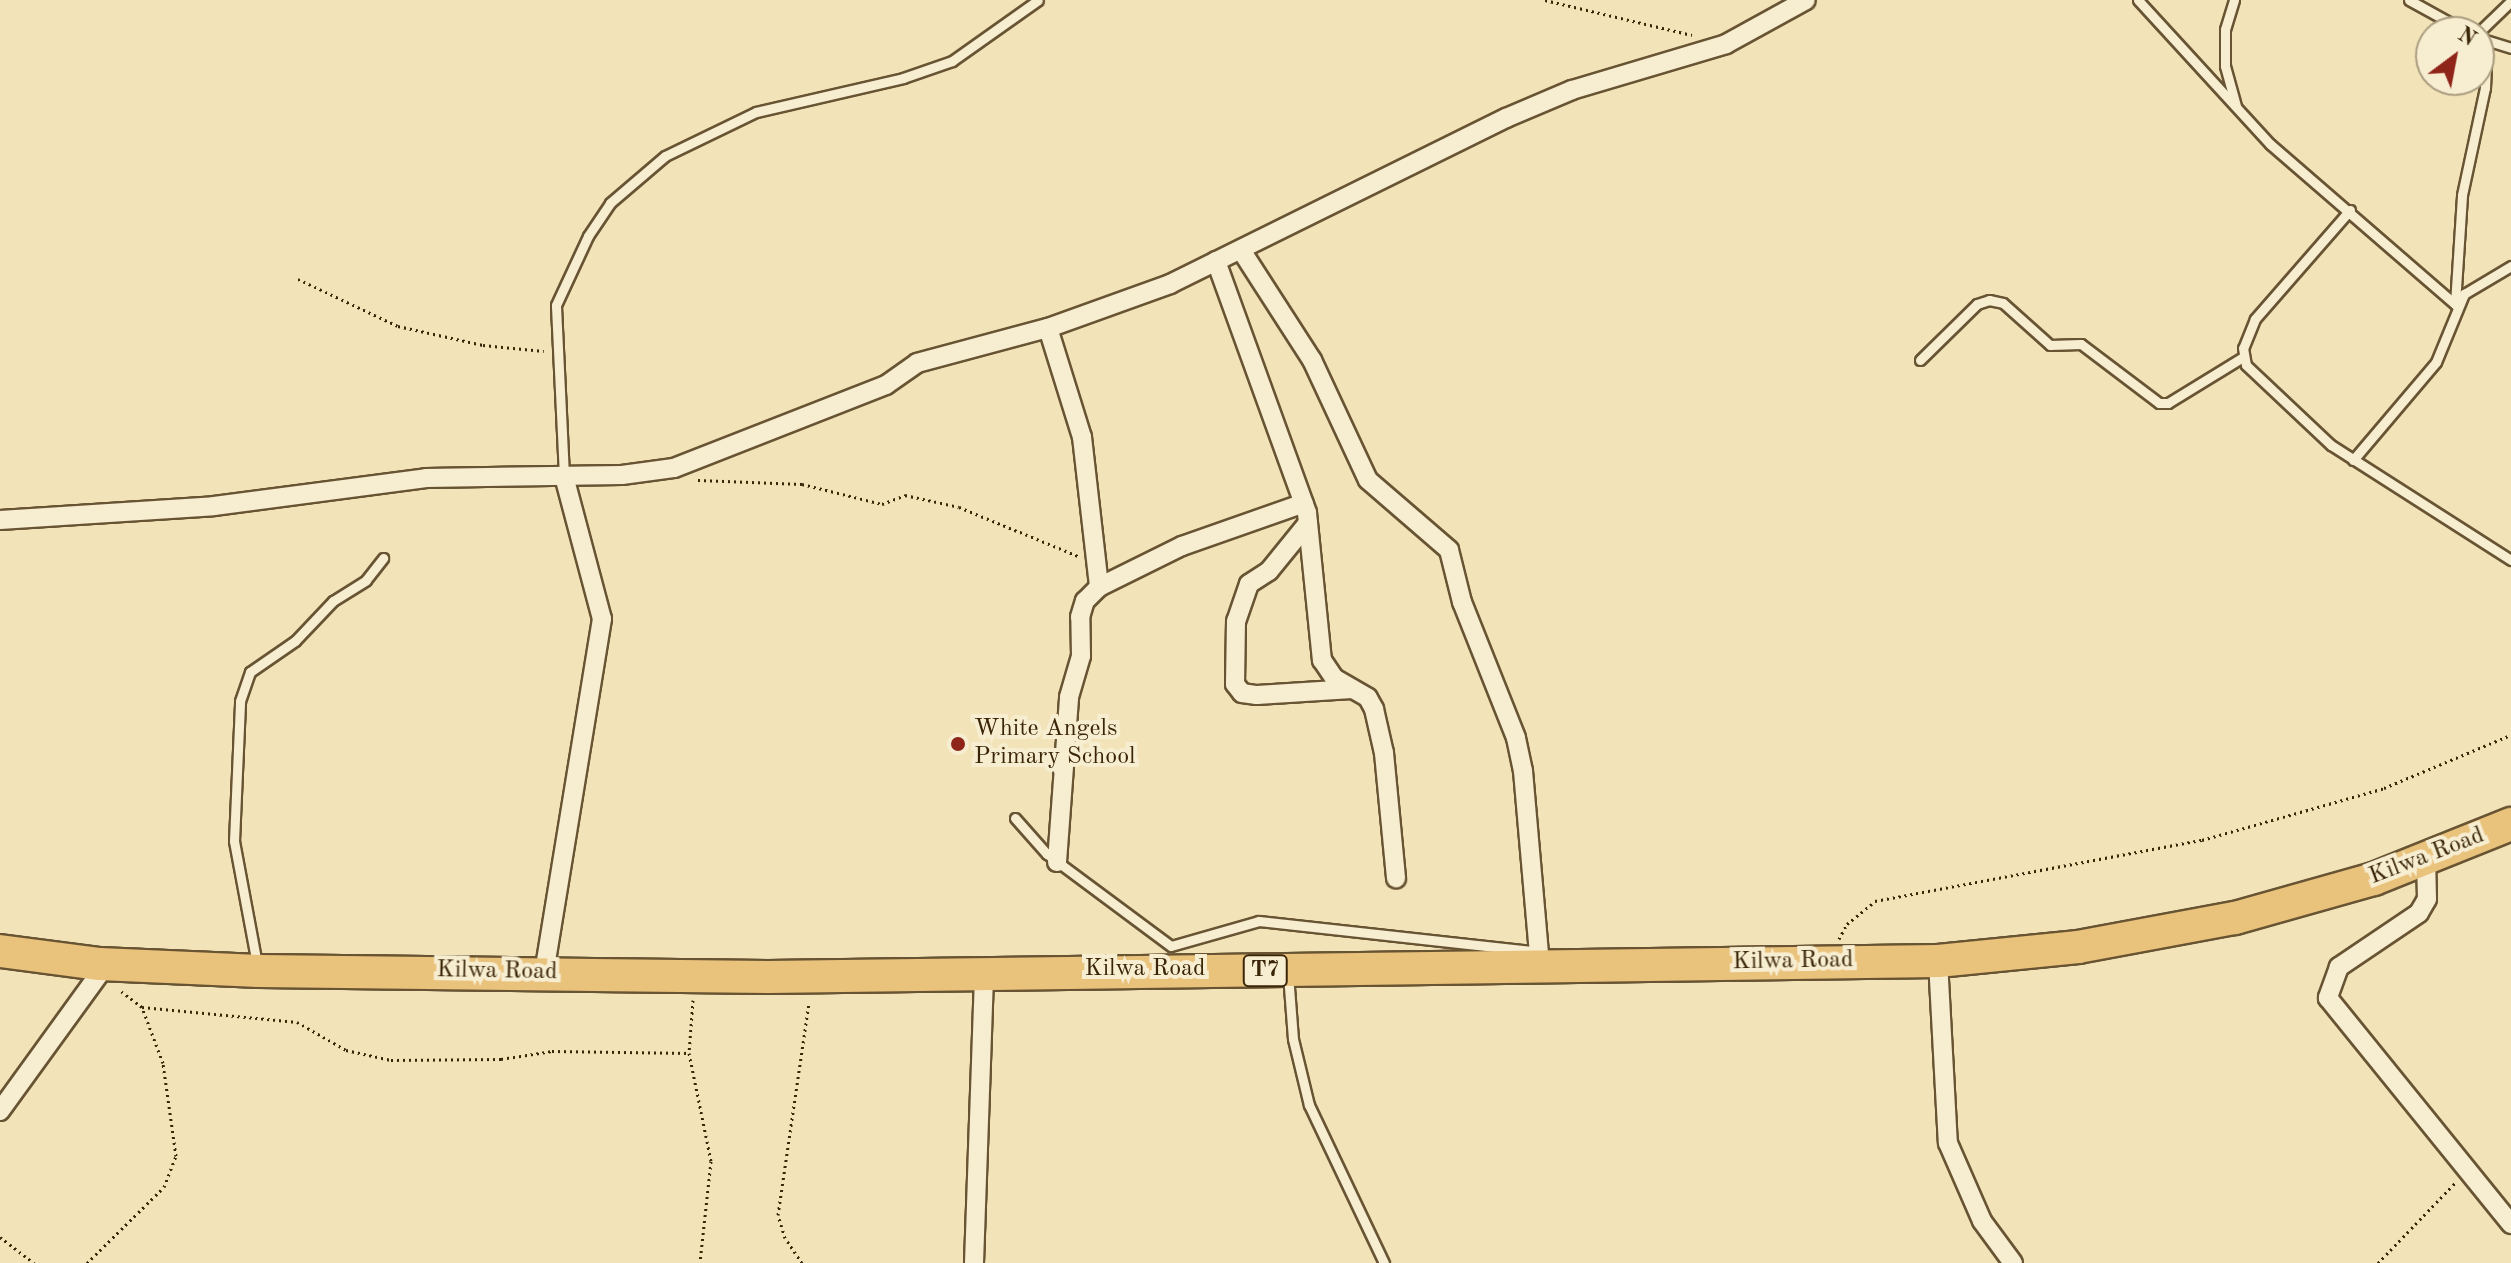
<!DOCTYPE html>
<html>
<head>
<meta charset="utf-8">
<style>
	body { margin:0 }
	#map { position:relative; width:2511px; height:1263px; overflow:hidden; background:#f2e3b8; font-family:"Old Standard TT",serif }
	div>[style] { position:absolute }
	.path>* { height:3px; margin-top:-1.5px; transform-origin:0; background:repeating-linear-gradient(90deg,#3a2507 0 2px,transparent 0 6px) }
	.roads { filter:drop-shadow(2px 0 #685433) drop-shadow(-2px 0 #685433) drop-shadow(0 2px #685433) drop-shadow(0 -2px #685433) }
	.lane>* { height:9px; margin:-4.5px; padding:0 4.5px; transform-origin:4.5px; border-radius:4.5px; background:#f7edd1 }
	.street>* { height:18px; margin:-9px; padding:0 9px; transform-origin:9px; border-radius:9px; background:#f7edd1 }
	.highway>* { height:32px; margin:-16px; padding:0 16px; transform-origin:16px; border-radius:16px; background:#e9c27c }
	.dots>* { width:22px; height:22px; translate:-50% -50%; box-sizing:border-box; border:4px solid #f7edd1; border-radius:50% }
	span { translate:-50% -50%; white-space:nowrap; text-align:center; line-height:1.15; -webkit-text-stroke:8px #f7edd1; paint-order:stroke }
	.shield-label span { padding:2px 6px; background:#f7edd1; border:2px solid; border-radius:6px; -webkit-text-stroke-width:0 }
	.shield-label { font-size:22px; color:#3a2507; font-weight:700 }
	.poi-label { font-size:24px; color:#3a2507 }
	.left { translate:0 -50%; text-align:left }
	.street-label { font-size:24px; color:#3a2507 }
	.north { position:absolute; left:2415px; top:16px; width:80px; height:80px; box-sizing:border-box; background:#f7edd1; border:2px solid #ab9d80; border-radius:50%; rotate:32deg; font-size:22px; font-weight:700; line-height:32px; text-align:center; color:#3a2507 }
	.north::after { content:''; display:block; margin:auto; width:28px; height:36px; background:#8f2418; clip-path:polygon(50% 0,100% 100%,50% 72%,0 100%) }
</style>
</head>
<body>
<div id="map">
	<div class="path">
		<div style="left:1545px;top:0;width:151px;rotate:13.4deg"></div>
		<div style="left:298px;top:279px;width:110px;rotate:25.2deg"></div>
		<div style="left:398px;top:326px;width:87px;rotate:12.6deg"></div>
		<div style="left:483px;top:345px;width:61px;rotate:5.6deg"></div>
		<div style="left:698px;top:480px;width:104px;rotate:2.2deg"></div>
		<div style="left:802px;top:484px;width:82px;rotate:14deg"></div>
		<div style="left:882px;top:504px;width:25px;rotate:-21deg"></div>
		<div style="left:905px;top:495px;width:55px;rotate:12.5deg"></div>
		<div style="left:959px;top:507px;width:129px;rotate:22.4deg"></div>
		<div style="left:1839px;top:939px;width:17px;rotate:-62deg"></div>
		<div style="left:1847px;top:924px;width:36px;rotate:-39deg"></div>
		<div style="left:1875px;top:901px;width:333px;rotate:-10.6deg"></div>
		<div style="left:2202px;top:840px;width:189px;rotate:-15.9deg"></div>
		<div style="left:2384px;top:788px;width:138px;rotate:-22.7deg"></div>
		<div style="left:693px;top:1000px;width:53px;rotate:94.3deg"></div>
		<div style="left:689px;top:1053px;width:110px;rotate:78.5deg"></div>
		<div style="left:711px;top:1161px;width:103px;rotate:96.2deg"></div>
		<div style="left:142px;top:1007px;width:156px;rotate:5.5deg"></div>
		<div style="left:297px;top:1022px;width:56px;rotate:29.7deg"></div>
		<div style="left:346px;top:1050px;width:46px;rotate:12.5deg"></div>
		<div style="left:391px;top:1060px;width:110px;rotate:-0.5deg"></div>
		<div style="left:501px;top:1059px;width:52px;rotate:-8.9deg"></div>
		<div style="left:552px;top:1051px;width:137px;rotate:0.8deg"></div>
		<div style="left:0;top:1237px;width:43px;rotate:37.4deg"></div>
		<div style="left:87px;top:1263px;width:108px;rotate:-44.6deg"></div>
		<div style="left:164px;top:1187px;width:33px;rotate:-69deg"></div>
		<div style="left:176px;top:1156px;width:94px;rotate:-98deg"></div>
		<div style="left:163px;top:1063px;width:60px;rotate:-110.6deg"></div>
		<div style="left:142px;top:1007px;width:26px;rotate:-143deg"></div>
		<div style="left:802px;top:1263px;width:30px;rotate:-124deg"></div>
		<div style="left:785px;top:1238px;width:24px;rotate:-107deg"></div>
		<div style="left:778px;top:1215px;width:214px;rotate:-81.7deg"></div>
		<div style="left:2378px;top:1263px;width:112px;rotate:-46.1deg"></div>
	</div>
	<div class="roads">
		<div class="lane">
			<div style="left:2138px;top:0;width:195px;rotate:47.5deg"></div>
			<div style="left:2270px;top:144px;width:247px;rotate:40.9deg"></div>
			<div style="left:2234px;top:0;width:31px;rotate:107deg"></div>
			<div style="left:2225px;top:30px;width:36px;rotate:90deg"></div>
			<div style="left:2225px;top:66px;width:41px;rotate:74.6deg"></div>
			<div style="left:2409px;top:0;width:66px;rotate:28.9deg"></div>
			<div style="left:2479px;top:32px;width:45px;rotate:-44.1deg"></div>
			<div style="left:2479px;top:38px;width:34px;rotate:17deg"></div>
			<div style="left:2350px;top:210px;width:145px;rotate:131.1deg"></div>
			<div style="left:2255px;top:319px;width:31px;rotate:112deg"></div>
			<div style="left:2243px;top:348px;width:17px;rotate:80deg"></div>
			<div style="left:2246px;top:365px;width:117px;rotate:43.3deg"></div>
			<div style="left:2331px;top:445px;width:214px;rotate:32.6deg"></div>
			<div style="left:2455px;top:304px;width:109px;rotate:-86.3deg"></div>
			<div style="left:2462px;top:195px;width:109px;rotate:-77.9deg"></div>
			<div style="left:2485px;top:88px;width:45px;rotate:-87.5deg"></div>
			<div style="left:1920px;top:360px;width:80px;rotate:-44.5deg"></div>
			<div style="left:1977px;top:304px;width:13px;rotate:-18deg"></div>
			<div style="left:1989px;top:300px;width:14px;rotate:12deg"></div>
			<div style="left:2003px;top:303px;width:63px;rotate:41.8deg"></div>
			<div style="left:2050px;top:345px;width:31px;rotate:-2deg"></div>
			<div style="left:2081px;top:344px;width:98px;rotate:37.1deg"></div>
			<div style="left:2159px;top:403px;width:9px"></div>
			<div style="left:2168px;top:403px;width:88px;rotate:-31.5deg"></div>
			<div style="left:2353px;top:460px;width:128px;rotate:-49.7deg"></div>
			<div style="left:2436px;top:362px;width:74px;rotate:-67.6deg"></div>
			<div style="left:2464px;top:294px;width:55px;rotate:-30.8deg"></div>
			<div style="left:564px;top:476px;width:171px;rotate:-92.7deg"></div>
			<div style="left:556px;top:305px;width:76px;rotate:-65.1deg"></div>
			<div style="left:588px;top:236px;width:40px;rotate:-56deg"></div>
			<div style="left:610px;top:203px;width:72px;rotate:-40.5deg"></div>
			<div style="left:665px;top:156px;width:101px;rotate:-25.8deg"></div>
			<div style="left:756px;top:112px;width:151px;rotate:-13deg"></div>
			<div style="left:903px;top:78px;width:52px;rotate:-19.1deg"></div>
			<div style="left:952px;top:61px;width:105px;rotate:-35.3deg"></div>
			<div style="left:1015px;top:818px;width:48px;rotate:48.4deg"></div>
			<div style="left:1047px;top:854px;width:154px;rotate:36.6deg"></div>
			<div style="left:1171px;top:946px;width:91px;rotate:-15.9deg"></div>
			<div style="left:1259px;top:921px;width:281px;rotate:6.3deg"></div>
			<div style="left:257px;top:964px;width:125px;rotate:-100.6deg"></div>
			<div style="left:234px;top:841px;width:140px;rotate:-87.5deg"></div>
			<div style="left:240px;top:701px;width:31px;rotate:-71deg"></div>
			<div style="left:250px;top:672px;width:55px;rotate:-34.6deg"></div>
			<div style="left:295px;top:641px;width:55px;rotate:-46.5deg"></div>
			<div style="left:333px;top:601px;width:39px;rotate:-32deg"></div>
			<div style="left:366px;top:580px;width:28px;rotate:-52deg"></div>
			<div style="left:1288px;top:974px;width:65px;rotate:85.6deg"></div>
			<div style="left:1293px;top:1039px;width:68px;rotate:76.4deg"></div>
			<div style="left:1309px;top:1105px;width:175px;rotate:64.6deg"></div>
		</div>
		<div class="street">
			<div style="left:1241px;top:250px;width:131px;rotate:57.2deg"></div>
			<div style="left:1312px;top:360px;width:132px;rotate:65deg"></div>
			<div style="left:1368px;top:480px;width:107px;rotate:40.8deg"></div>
			<div style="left:1449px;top:550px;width:54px;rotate:76deg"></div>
			<div style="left:1462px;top:602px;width:146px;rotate:68.3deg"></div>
			<div style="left:1516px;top:738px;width:34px;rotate:78deg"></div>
			<div style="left:1523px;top:771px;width:197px;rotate:85deg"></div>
			<div style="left:1216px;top:261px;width:268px;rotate:70.1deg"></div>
			<div style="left:1307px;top:513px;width:148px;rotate:84.2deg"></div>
			<div style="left:1322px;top:660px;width:22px;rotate:56deg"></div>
			<div style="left:1334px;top:678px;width:39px;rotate:30deg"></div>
			<div style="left:1368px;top:698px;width:13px;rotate:61deg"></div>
			<div style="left:1374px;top:709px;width:45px;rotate:77.2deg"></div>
			<div style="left:1384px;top:753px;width:126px;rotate:84.5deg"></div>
			<div style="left:1048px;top:328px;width:114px;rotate:72.7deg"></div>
			<div style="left:1082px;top:437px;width:151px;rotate:83.5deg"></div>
			<div style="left:0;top:520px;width:214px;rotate:-3.7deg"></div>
			<div style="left:214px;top:506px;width:214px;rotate:-7.5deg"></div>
			<div style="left:426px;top:478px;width:196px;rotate:-0.9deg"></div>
			<div style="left:622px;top:475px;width:52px;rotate:-7.7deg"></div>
			<div style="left:674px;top:468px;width:228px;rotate:-21.4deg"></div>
			<div style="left:886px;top:385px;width:38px;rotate:-35deg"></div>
			<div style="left:917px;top:363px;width:136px;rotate:-15deg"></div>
			<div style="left:1048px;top:328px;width:130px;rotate:-19.8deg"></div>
			<div style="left:1170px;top:284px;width:375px;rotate:-26.3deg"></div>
			<div style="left:1506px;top:118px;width:72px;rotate:-23deg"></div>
			<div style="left:1572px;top:90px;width:161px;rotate:-16.6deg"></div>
			<div style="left:1726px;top:44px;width:91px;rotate:-28.8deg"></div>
			<div style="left:1308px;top:523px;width:62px;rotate:129.1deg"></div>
			<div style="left:1269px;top:571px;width:24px;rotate:147deg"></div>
			<div style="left:1249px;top:584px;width:39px;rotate:109deg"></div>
			<div style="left:1236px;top:621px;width:63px;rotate:90.9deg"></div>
			<div style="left:1235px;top:684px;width:11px;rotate:52deg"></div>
			<div style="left:1242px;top:693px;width:15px;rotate:8deg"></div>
			<div style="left:1257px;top:695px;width:95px;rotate:-3.6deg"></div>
			<div style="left:2426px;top:858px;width:41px;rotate:88.6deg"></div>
			<div style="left:2427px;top:899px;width:16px;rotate:120deg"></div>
			<div style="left:2419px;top:913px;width:97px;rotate:146deg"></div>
			<div style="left:2339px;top:967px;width:33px;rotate:110deg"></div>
			<div style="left:2328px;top:998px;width:291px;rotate:51deg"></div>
			<div style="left:1057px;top:862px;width:165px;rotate:-85.8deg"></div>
			<div style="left:1069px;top:697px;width:43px;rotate:-73.7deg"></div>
			<div style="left:1081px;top:656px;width:39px;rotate:-91deg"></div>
			<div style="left:1080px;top:617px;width:17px;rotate:-73deg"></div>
			<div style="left:1085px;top:601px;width:20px;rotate:-45deg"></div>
			<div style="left:1099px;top:587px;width:93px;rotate:-26.3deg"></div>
			<div style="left:1182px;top:546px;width:129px;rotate:-19.4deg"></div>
			<div style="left:1938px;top:961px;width:182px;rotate:86.9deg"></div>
			<div style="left:1948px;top:1143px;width:85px;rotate:66.4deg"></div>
			<div style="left:1982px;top:1221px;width:52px;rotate:53.6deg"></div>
			<div style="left:544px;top:973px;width:359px;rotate:-80.7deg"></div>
			<div style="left:602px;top:619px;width:148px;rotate:-104.9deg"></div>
			<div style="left:0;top:1111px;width:169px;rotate:-54.1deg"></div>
			<div style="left:99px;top:974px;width:10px;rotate:-84deg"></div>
			<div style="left:974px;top:1263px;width:292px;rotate:-88deg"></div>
		</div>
		<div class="highway">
			<div style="left:0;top:951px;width:101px;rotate:7.4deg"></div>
			<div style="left:100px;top:964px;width:159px;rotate:2.5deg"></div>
			<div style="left:259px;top:971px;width:509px;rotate:0.68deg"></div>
			<div style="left:768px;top:977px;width:1170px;rotate:-0.78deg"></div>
			<div style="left:1938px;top:961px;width:141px;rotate:-5.7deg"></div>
			<div style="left:2078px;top:947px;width:160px;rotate:-10.5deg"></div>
			<div style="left:2235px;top:918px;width:144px;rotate:-15.7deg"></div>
			<div style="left:2374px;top:879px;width:148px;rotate:-21.9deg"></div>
		</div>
	</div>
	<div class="dots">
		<div style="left:958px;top:744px;background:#8f2418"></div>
	</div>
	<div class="shield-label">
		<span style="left:1265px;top:971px">T7</span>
	</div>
	<div class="poi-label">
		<span class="left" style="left:974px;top:744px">White Angels<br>Primary School</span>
	</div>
	<div class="street-label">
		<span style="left:2427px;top:857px;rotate:-21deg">Kilwa Road</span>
		<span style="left:1793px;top:962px;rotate:-1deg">Kilwa Road</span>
		<span style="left:1145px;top:970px">Kilwa Road</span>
		<span style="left:497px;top:972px;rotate:1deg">Kilwa Road</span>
	</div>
	<div class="north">N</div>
</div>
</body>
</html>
